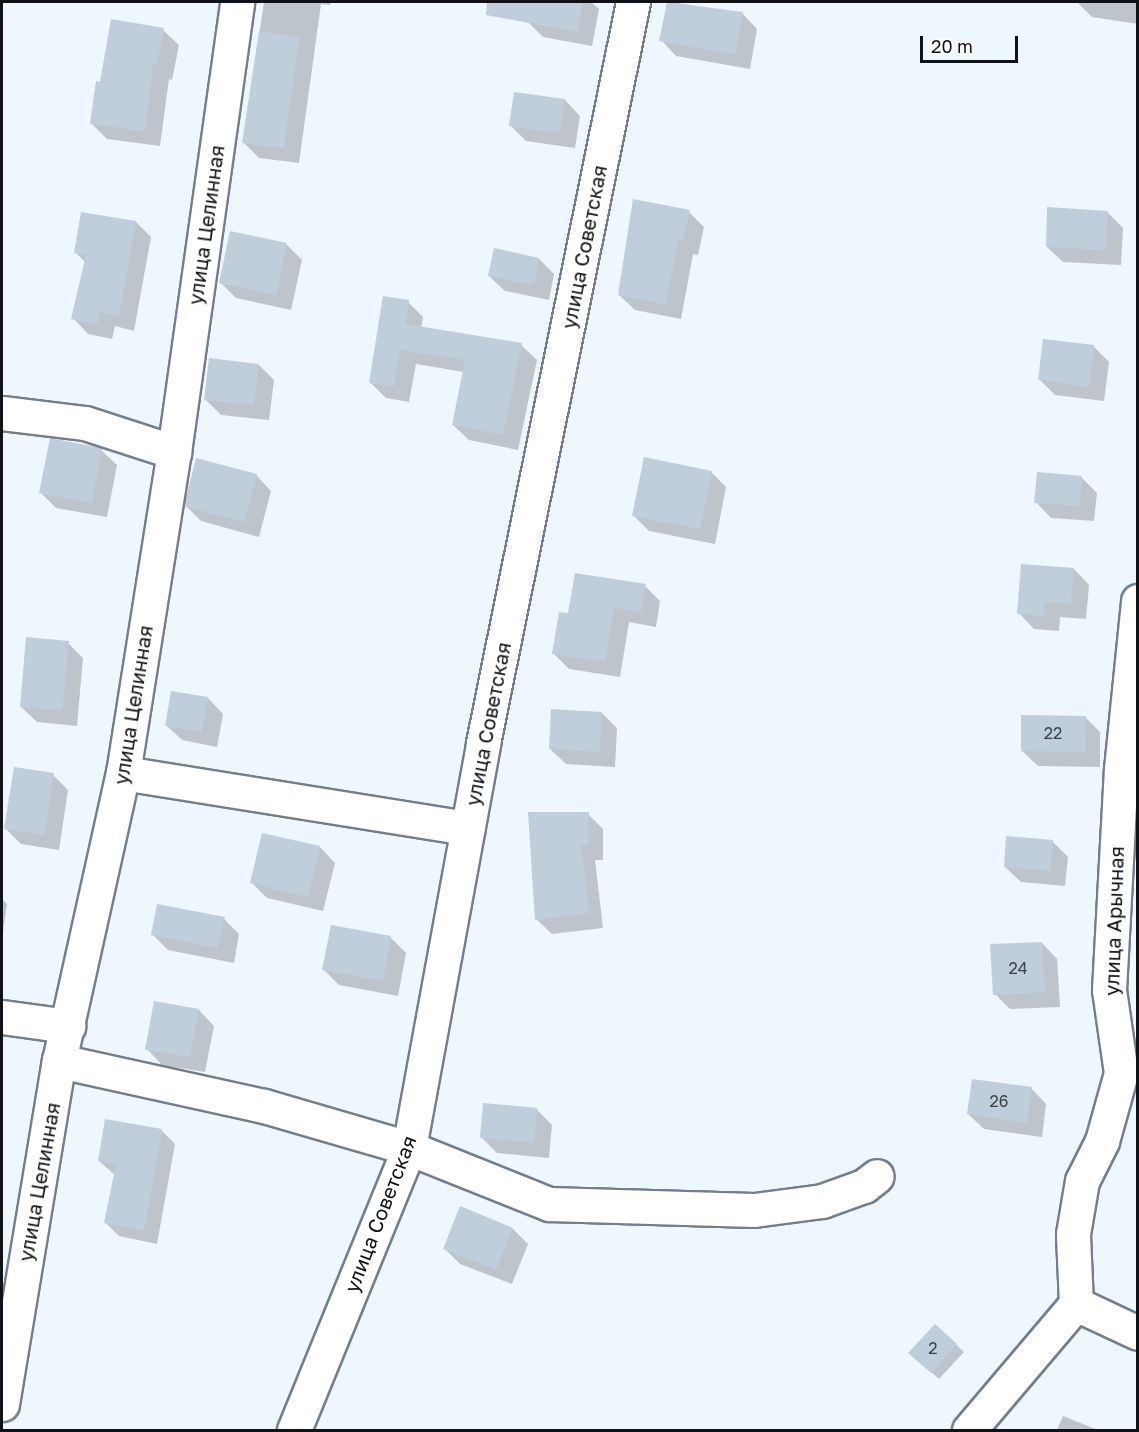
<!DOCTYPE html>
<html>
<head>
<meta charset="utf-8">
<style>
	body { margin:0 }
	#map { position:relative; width:1139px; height:1432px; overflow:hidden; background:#eef6fe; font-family:"Golos Text",sans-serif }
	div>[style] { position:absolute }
	.shadow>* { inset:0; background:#0003 }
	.building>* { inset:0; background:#c0cddb }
	.roads { filter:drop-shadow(2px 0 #737f8c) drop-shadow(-2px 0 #737f8c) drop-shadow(0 2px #737f8c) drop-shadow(0 -2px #737f8c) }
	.street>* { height:33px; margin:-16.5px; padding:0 16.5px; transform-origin:16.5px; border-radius:16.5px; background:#fff }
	span { translate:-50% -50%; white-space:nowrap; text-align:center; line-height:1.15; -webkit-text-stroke:5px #fff; paint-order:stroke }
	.number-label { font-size:16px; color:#3b4249 }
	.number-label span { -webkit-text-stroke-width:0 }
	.street-label { font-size:20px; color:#0f1318 }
	.frame { position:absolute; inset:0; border:3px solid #0f1318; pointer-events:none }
	.scale { position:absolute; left:920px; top:36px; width:98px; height:27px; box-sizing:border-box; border:3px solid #0f1318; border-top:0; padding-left:8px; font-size:18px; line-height:21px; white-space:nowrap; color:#0f1318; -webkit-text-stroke:4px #fff; paint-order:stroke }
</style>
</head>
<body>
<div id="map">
	<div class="shadow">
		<div style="clip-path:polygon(264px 2px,331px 2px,330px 5px,321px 4px,299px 163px,259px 158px,243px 142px)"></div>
		<div style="clip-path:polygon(531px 2px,591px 2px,599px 9px,592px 46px,543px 37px,528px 22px)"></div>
		<div style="clip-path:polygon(668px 2px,742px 13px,757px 29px,750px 69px,676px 56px,661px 40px)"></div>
		<div style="clip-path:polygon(1077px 2px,1138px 2px,1138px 24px,1092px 17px)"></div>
		<div style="clip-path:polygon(163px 30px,179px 45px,172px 80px,169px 79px,160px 146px,107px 139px,92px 124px,102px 83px)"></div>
		<div style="clip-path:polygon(565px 100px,580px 116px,575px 148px,526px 141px,510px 125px)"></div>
		<div style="clip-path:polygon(689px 212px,704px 227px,698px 255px,693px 254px,681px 319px,635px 310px,619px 295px)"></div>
		<div style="clip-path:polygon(1107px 212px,1123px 228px,1121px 265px,1063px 262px,1047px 247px)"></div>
		<div style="clip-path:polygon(136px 222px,151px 237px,134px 331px,115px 326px,112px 339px,88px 334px,73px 318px,85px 262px,76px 253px)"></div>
		<div style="clip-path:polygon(286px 244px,302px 260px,291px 310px,236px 298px,221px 283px)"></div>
		<div style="clip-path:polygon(539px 259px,554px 274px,549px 300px,505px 291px,489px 276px)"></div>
		<div style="clip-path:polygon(408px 302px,423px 317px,421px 329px,521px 345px,537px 360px,518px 450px,469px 440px,453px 425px,464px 372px,416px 364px,409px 402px,386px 398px,371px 383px)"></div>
		<div style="clip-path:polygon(1094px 347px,1109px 362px,1104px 401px,1055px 395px,1040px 380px)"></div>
		<div style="clip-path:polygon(259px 365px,274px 380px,269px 420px,221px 415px,205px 399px)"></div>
		<div style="clip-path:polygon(101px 450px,117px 465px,107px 517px,56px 508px,41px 493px)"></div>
		<div style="clip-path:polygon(711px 472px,726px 487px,715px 544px,649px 531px,633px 515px)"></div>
		<div style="clip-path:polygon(256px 475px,271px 491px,259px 537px,201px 521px,186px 506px)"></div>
		<div style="clip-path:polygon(1081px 477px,1097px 493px,1094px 521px,1051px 518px,1036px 502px)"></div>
		<div style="clip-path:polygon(1074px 569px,1089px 585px,1086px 619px,1060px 617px,1059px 631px,1034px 629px,1019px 613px)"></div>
		<div style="clip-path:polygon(645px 586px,660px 601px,656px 627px,629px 622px,620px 677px,569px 669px,553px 653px,570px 615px)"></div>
		<div style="clip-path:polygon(68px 643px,83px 658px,77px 726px,37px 722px,21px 707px)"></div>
		<div style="clip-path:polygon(208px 698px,223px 714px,217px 747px,182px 740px,166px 725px)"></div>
		<div style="clip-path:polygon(602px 713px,617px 728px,615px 767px,566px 764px,550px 749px)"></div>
		<div style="clip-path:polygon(1085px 717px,1100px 732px,1100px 767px,1038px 766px,1022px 751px)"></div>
		<div style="clip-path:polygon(53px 775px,68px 790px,59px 850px,21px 844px,6px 829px)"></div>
		<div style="clip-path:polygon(588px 814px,603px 829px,603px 860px,595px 860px,603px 928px,552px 934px,536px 919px)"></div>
		<div style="clip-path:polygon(1052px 841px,1068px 857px,1065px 886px,1021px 882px,1005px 867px)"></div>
		<div style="clip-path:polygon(320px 847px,335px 863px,323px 911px,267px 898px,252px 883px)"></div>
		<div style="clip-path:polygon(2px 899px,7px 904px,2px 939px)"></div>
		<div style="clip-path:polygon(224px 919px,239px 934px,234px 963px,168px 950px,153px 935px)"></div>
		<div style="clip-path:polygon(390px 937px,406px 953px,398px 996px,339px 985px,324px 970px)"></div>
		<div style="clip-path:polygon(1042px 943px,1057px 959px,1060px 1007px,1010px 1009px,995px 994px)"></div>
		<div style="clip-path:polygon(199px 1010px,214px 1026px,205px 1072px,162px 1065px,147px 1049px)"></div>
		<div style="clip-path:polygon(1031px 1088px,1046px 1104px,1042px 1137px,984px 1129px,968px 1114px)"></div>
		<div style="clip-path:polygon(536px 1109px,552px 1125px,549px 1158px,497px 1153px,482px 1138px)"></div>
		<div style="clip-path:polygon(161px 1130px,175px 1144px,157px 1244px,119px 1236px,106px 1223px,115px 1175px,99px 1161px)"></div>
		<div style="clip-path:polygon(513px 1229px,528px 1244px,512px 1284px,460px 1264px,445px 1249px)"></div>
		<div style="clip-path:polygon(936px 1326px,964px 1352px,939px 1379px,918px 1360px)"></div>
		<div style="clip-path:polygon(1063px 1416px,1098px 1430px,1057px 1430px)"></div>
	</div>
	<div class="building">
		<div style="clip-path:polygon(487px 2px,583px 2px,577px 32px,486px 15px)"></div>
		<div style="clip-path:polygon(667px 2px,743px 12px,735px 55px,659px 41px)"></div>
		<div style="clip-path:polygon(111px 19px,164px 28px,157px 65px,153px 64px,145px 131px,90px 124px,96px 81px,100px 82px)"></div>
		<div style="clip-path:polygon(259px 31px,299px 37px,284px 148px,242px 143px)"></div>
		<div style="clip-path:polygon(514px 92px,565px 99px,560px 133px,509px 126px)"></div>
		<div style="clip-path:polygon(633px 199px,690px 210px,683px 241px,678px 240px,666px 305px,618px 295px)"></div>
		<div style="clip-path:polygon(1047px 207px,1108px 211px,1106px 250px,1046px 247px)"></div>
		<div style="clip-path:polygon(81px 212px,136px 221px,119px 316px,100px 312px,97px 325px,71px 319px,86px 255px,74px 253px)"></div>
		<div style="clip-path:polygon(230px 231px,287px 243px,276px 295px,219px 283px)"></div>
		<div style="clip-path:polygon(494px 248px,539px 258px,534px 285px,488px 276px)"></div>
		<div style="clip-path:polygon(383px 296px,409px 300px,405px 324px,522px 343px,503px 435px,452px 425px,465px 360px,400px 350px,394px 387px,369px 383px)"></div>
		<div style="clip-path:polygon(1043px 339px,1094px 345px,1089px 387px,1038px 380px)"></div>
		<div style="clip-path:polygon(209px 358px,259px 364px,254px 405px,204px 400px)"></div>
		<div style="clip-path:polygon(50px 438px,102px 448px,92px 503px,39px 493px)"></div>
		<div style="clip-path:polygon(644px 457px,712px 471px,700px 529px,632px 516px)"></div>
		<div style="clip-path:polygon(196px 458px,257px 474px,244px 522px,184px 506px)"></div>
		<div style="clip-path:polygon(1037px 472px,1082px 476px,1080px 506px,1034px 503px)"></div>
		<div style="clip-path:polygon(1021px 564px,1074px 568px,1071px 604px,1045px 602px,1044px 616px,1017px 614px)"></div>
		<div style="clip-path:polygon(575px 573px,646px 584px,641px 612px,614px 608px,605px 662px,552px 654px,559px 612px,568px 613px)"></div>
		<div style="clip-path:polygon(26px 637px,69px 641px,62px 711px,20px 707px)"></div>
		<div style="clip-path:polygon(171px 691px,208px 697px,202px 732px,165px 726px)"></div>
		<div style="clip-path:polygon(551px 709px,602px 712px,600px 752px,549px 749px)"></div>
		<div style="clip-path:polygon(1021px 715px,1086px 716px,1085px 752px,1021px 751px)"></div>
		<div style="clip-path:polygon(14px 767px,54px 773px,44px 835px,4px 829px)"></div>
		<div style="clip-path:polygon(528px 812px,589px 812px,588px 845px,581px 845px,589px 913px,535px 920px)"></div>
		<div style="clip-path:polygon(262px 833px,320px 846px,308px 897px,250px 883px)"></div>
		<div style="clip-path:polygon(1006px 836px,1053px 840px,1050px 871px,1004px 867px)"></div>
		<div style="clip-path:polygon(157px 904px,225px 917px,218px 948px,151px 935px)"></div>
		<div style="clip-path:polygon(331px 925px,391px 936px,383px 981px,322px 970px)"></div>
		<div style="clip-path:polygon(1042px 942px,1045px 992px,993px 995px,990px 944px)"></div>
		<div style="clip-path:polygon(154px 1001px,199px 1009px,190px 1057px,145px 1050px)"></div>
		<div style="clip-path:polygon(972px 1079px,1032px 1087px,1027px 1123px,967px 1114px)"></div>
		<div style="clip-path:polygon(483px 1103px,537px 1108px,534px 1143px,480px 1138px)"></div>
		<div style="clip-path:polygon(105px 1119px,162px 1129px,144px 1231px,104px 1223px,116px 1164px,98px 1161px)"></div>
		<div style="clip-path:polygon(460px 1206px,513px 1228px,496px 1270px,443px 1249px)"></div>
		<div style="clip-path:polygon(935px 1324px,957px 1344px,931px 1373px,908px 1353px)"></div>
	</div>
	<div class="roads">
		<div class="street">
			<div style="left:2px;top:413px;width:84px;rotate:6.9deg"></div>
			<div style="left:85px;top:423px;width:94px;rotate:18deg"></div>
			<div style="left:123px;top:773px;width:349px;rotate:9.1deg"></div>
			<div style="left:2px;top:1017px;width:67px;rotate:7.8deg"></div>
			<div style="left:59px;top:1061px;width:210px;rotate:12.4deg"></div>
			<div style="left:264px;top:1106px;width:151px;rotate:16.2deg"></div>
			<div style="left:409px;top:1148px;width:151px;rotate:21.8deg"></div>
			<div style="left:549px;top:1204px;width:205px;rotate:1.7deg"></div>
			<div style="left:754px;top:1210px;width:69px;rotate:-7.5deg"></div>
			<div style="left:822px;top:1201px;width:45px;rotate:-19.7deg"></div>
			<div style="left:864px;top:1186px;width:16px;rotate:-38deg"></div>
			<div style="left:1076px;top:1304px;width:70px;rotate:-92.5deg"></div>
			<div style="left:1073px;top:1234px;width:54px;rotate:-80.4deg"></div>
			<div style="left:1082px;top:1181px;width:45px;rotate:-63.4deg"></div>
			<div style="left:1102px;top:1141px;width:71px;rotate:-74.4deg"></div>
			<div style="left:1121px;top:1073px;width:84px;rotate:-98.2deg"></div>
			<div style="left:1109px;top:990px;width:221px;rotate:-86.9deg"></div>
			<div style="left:1121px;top:769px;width:169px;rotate:-84.2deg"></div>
			<div style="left:1076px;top:1304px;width:68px;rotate:25.1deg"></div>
			<div style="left:2px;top:1404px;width:348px;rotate:-80.6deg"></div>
			<div style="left:59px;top:1061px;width:295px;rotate:-77.5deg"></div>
			<div style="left:123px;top:773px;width:325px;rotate:-81deg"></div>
			<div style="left:174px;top:452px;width:454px;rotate:-82deg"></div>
			<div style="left:294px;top:1430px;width:305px;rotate:-67.8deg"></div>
			<div style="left:409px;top:1148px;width:412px;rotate:-79.6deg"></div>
			<div style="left:483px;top:743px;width:756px;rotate:-78.56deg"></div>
			<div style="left:969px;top:1430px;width:165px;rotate:-49.7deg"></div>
		</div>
	</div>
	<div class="number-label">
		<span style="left:1053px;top:733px">22</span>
		<span style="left:1018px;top:968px">24</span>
		<span style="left:999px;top:1101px">26</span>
		<span style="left:933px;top:1348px">2</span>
	</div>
	<div class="street-label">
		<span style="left:206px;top:225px;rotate:-82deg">улица Целинная</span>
		<span style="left:584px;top:247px;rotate:-79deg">улица Советская</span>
		<span style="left:133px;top:705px;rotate:-81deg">улица Целинная</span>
		<span style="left:488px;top:724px;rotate:-79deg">улица Советская</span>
		<span style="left:1114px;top:921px;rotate:-88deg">улица Арычная</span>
		<span style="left:39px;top:1182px;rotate:-80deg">улица Целинная</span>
		<span style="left:380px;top:1214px;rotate:-69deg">улица Советская</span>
	</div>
	<div class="frame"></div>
	<div class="scale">20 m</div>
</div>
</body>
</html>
